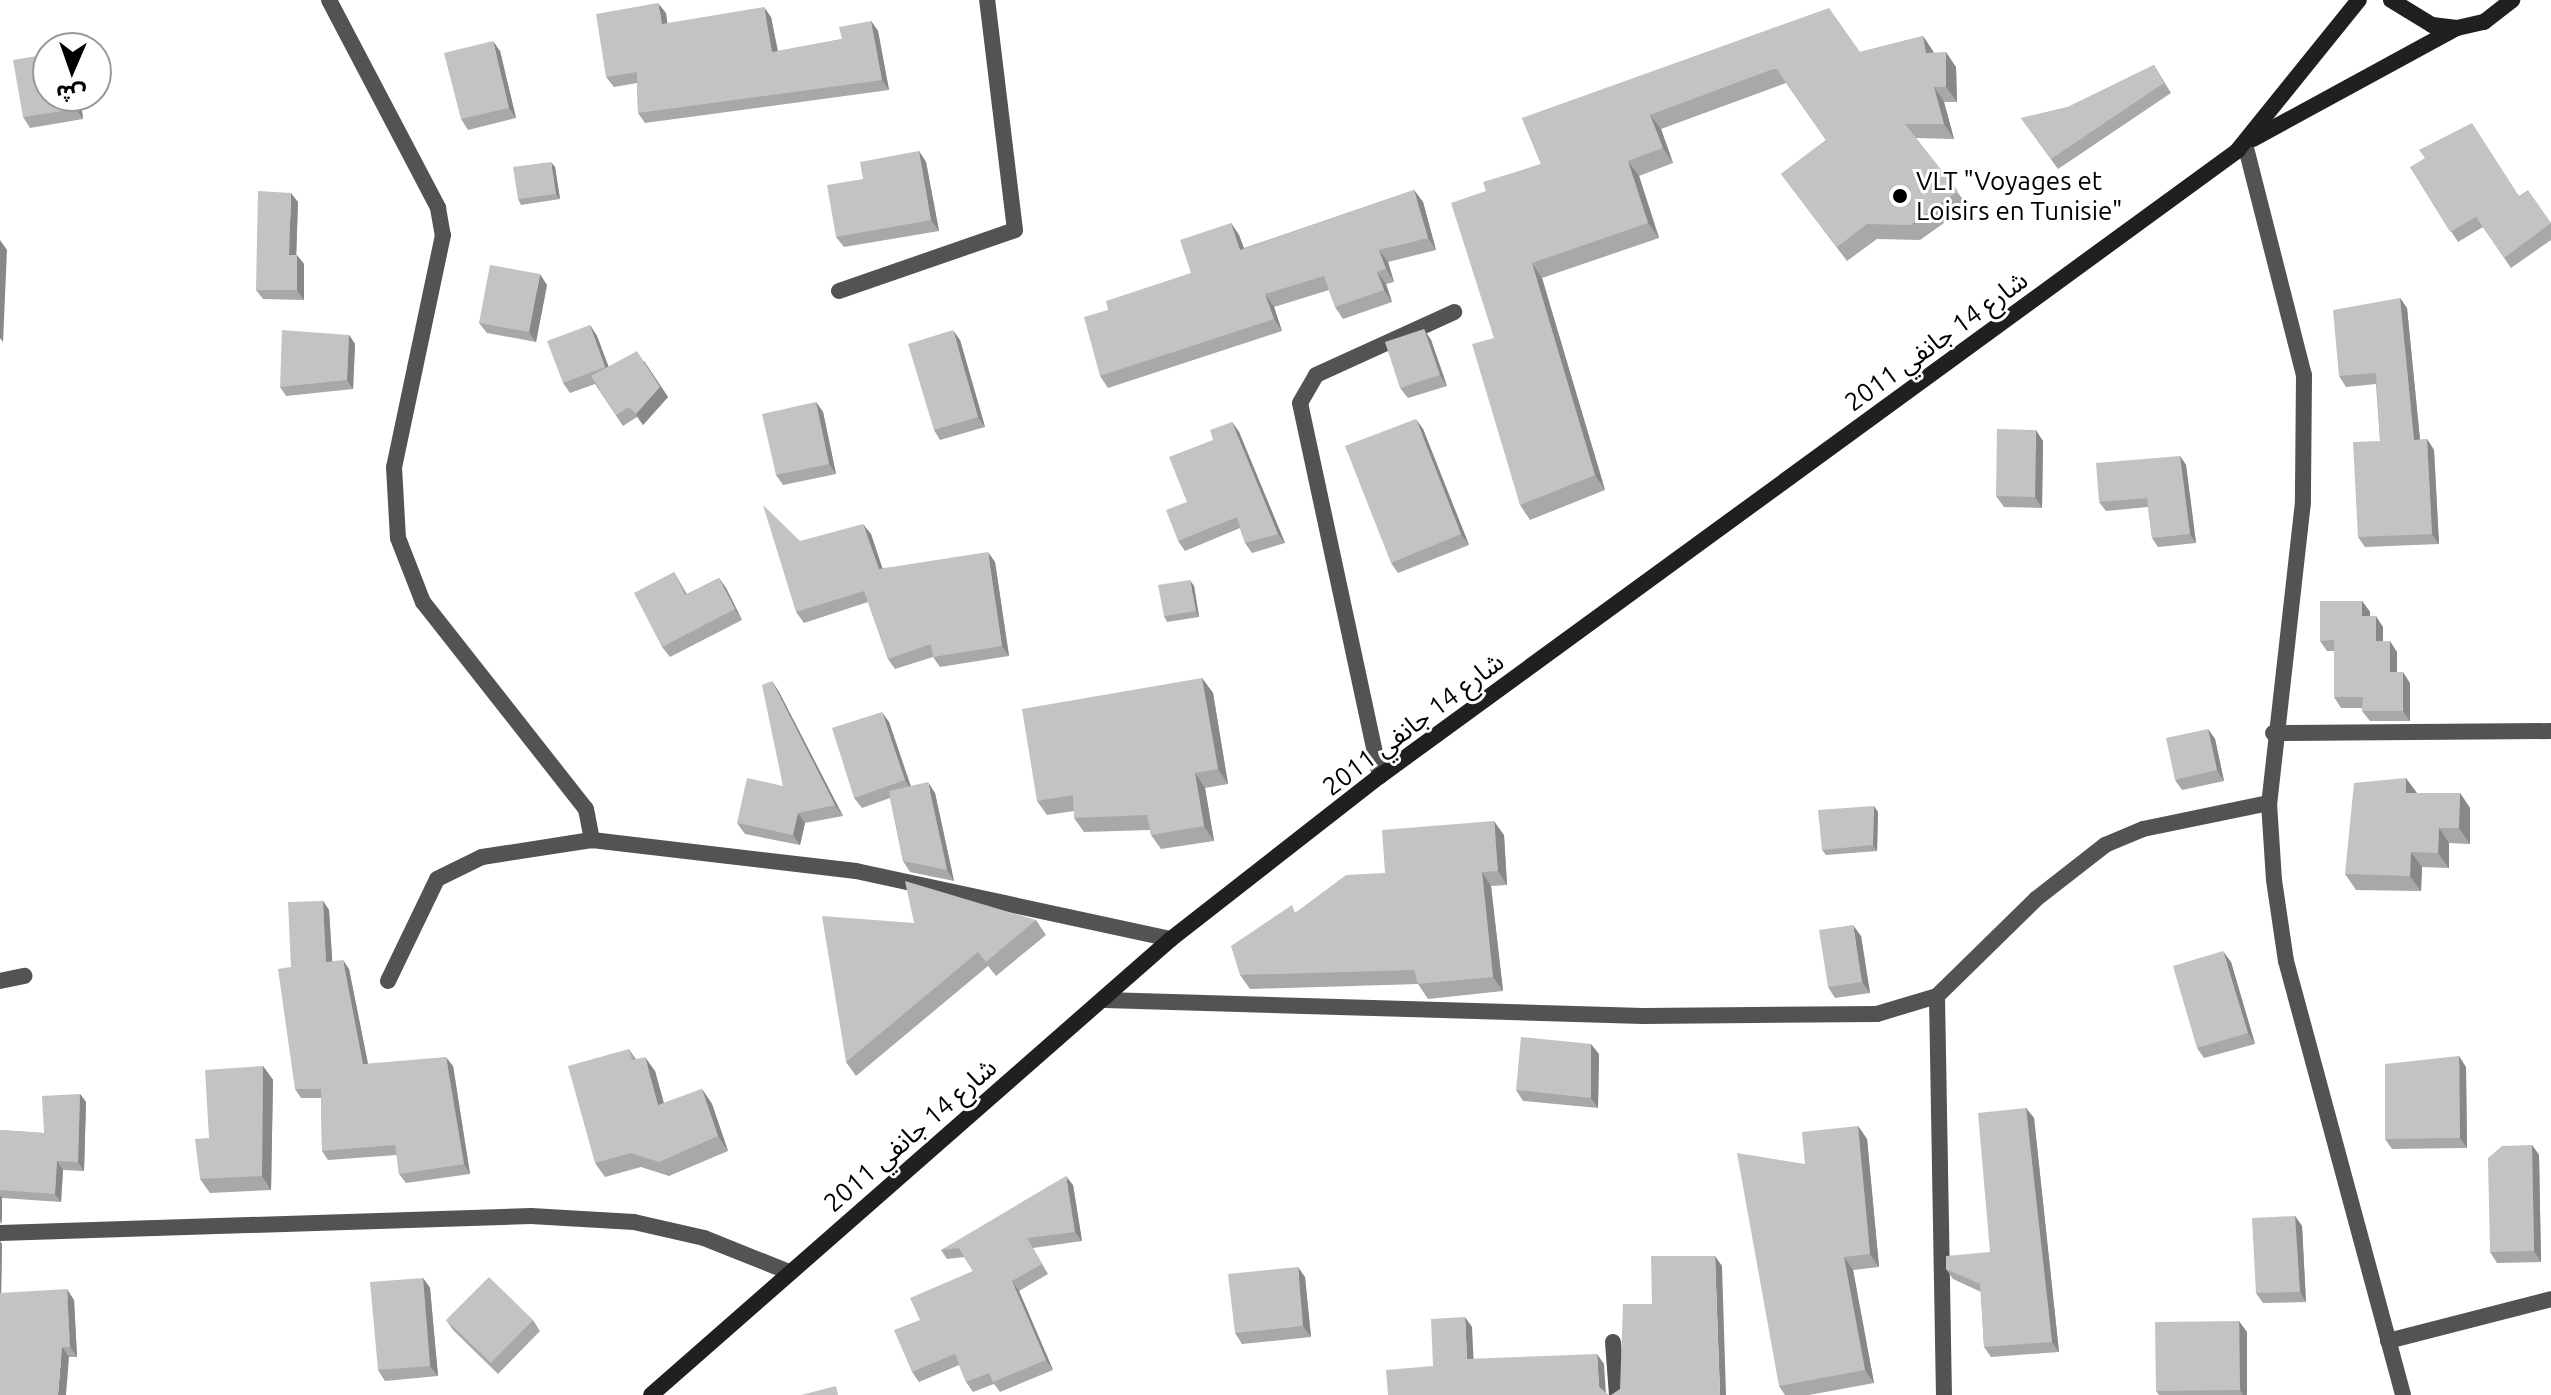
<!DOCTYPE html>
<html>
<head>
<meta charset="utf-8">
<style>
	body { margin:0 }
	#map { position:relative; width:2551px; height:1395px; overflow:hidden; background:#fff; font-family:Ubuntu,"Noto Sans Arabic",sans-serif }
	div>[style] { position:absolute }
	.street>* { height:16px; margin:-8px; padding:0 8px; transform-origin:8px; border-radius:8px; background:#535353 }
	.secondary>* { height:16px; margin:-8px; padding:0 8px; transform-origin:8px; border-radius:8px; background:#202020 }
	.wall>* { inset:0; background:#a8a8a8 }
	.shaded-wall>* { inset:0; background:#888 }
	.building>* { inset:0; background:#c3c3c3 }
	.dots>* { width:22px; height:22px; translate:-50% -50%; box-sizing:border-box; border:4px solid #fff; border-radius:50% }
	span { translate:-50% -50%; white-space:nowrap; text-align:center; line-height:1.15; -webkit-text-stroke:6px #fff; paint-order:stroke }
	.poi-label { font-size:26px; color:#000 }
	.left { translate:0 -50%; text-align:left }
	.street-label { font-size:26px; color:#000 }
	.north { position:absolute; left:32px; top:32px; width:80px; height:80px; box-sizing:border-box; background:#fff; border:2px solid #999; border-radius:50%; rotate:182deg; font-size:22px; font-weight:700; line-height:32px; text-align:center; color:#000 }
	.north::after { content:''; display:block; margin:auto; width:28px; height:36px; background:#000; clip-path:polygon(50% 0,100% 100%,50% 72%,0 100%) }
</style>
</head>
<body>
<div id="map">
	<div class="street">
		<div style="left:329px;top:0;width:235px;rotate:62.3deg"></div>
		<div style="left:438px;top:208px;width:27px;rotate:80deg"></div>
		<div style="left:443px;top:235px;width:237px;rotate:101.9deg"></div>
		<div style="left:394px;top:467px;width:71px;rotate:86.8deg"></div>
		<div style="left:398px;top:538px;width:69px;rotate:68.7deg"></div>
		<div style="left:423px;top:602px;width:263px;rotate:51.8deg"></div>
		<div style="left:586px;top:809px;width:32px;rotate:79deg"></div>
		<div style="left:2245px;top:144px;width:238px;rotate:75.7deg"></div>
		<div style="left:2304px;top:375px;width:127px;rotate:90.5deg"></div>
		<div style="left:2303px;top:502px;width:303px;rotate:96.4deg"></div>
		<div style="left:2269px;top:803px;width:77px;rotate:86.3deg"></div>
		<div style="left:2274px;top:880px;width:82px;rotate:81.6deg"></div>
		<div style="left:2286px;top:961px;width:449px;rotate:74.9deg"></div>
		<div style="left:839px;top:291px;width:186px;rotate:-19.1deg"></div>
		<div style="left:1015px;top:230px;width:232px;rotate:-96.9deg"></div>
		<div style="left:2273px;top:733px;width:278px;rotate:-0.4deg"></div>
		<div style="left:1380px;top:776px;width:381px;rotate:-102.1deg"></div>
		<div style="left:1300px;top:403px;width:32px;rotate:-60deg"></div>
		<div style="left:1316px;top:375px;width:152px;rotate:-24.5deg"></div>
		<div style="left:0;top:981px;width:25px;rotate:-12deg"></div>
		<div style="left:388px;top:981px;width:113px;rotate:-64.3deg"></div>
		<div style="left:437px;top:879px;width:50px;rotate:-26.1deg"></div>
		<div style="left:482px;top:857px;width:111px;rotate:-8.8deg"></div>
		<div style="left:592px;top:840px;width:266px;rotate:6.7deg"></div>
		<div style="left:856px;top:871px;width:322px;rotate:12.2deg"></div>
		<div style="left:1937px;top:996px;width:399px;rotate:89deg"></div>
		<div style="left:1105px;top:1000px;width:538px;rotate:1.7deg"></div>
		<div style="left:1643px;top:1016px;width:234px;rotate:-0.5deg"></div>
		<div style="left:1877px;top:1014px;width:63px;rotate:-16.7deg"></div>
		<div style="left:1937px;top:996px;width:139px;rotate:-44.4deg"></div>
		<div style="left:2036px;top:899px;width:88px;rotate:-38deg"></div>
		<div style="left:2105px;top:845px;width:41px;rotate:-22.8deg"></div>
		<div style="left:2143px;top:829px;width:129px;rotate:-11.7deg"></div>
		<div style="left:0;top:1233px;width:531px;rotate:-1.83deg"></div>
		<div style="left:531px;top:1216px;width:103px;rotate:3.3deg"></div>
		<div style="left:634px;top:1222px;width:72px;rotate:12.9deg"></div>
		<div style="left:704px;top:1238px;width:92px;rotate:21.8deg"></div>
		<div style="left:2388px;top:1341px;width:168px;rotate:-14.4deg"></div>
		<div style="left:1613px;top:1342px;width:53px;rotate:85.7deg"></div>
	</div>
	<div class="secondary">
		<div style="left:2391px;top:0;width:48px;rotate:31.4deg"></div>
		<div style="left:2432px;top:25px;width:25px;rotate:7deg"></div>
		<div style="left:2457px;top:28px;width:28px;rotate:-13deg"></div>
		<div style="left:2484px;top:22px;width:36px;rotate:-38deg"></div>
		<div style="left:2253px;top:139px;width:232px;rotate:-28.6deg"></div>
		<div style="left:651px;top:1395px;width:692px;rotate:-41.25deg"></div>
		<div style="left:1171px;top:939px;width:265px;rotate:-38deg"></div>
		<div style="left:1380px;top:776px;width:1061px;rotate:-36.1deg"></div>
		<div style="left:2237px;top:151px;width:194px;rotate:-51.1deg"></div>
	</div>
	<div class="wall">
		<div style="clip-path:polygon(666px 13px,667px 24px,771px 17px,778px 51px,842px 39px,871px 21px,878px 31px,889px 90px,645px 123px,638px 113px,637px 83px,614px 87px,606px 77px)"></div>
		<div style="clip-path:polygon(1923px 36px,1933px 52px,1956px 67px,1957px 102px,1944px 102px,1954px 139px,1916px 138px,1968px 206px,1920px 240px,1877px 239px,1847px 261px,1781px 174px,1826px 140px,1786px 83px,1661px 129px,1673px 163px,1639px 176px,1659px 238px,1542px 278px,1605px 490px,1530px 520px,1520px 505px,1494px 338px,1486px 191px,1541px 164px,1522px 118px,1860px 52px)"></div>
		<div style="clip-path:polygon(500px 51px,516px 118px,468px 130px,461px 119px)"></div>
		<div style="clip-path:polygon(2154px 65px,2171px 93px,2058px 169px,2021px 118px,2068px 107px)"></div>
		<div style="clip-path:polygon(80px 96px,83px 119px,30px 128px,23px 117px)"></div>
		<div style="clip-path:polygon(919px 151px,926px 162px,939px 231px,844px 247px,836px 237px,863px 179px)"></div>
		<div style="clip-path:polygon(555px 167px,560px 199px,521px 205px,518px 199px)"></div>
		<div style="clip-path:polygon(2410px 167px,2520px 196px,2551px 223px,2551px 240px,2511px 268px,2483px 227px,2458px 242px)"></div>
		<div style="clip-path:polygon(1414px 190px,1423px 202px,1436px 250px,1388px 262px,1394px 282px,1386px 284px,1392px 302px,1343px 319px,1335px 307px,1329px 290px,1274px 307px,1282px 331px,1108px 388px,1100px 376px,1108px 310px,1191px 273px,1231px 223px,1239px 235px,1244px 248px)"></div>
		<div style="clip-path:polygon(298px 202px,296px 255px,304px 264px,304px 300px,263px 299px,256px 290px)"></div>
		<div style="clip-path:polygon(547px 285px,536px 342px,487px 333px,479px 323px)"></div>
		<div style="clip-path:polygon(2400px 298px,2407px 308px,2420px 440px,2427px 439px,2434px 450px,2439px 544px,2365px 547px,2358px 537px,2380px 441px,2376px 384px,2346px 387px,2339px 376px)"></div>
		<div style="clip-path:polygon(590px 325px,597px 336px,608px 367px,644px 361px,668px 397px,643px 425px,637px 417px,623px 426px,595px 384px,570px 393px,563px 383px)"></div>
		<div style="clip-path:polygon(1424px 329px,1431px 340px,1447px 386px,1408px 398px,1400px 388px)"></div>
		<div style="clip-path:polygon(349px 335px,355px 344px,353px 389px,286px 396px,280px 387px)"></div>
		<div style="clip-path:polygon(960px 340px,985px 427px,940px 440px,934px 430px)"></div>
		<div style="clip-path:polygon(816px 402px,823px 412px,836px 474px,783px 485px,776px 475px)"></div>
		<div style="clip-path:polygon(1232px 422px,1239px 432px,1285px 543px,1252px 553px,1245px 543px,1240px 528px,1185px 551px,1178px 541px,1187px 502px,1213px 440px)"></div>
		<div style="clip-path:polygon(1423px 429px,1469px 545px,1398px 573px,1391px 563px)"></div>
		<div style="clip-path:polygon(2043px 441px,2042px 508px,2004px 507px,1996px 496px)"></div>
		<div style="clip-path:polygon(2180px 456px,2186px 465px,2196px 543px,2158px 547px,2152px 538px,2148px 507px,2106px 511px,2099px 502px)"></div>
		<div style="clip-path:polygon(871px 534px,882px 568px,995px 562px,1009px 656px,940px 667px,933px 657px,895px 669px,888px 659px,868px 602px,804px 623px,796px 612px,800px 541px)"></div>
		<div style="clip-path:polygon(674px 572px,687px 594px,719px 578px,726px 588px,742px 620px,670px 657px,662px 647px)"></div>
		<div style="clip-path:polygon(1194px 586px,1199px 617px,1167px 622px,1164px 616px)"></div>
		<div style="clip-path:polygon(2362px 601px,2370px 612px,2370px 616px,2383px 627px,2383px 641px,2397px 652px,2397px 672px,2410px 683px,2410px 721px,2370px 721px,2362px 711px,2362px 708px,2341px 708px,2334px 697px,2334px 651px,2327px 651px,2320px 641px)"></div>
		<div style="clip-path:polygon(1202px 678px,1213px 693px,1228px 784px,1205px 788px,1214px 841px,1161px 849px,1151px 835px,1150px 830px,1084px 832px,1074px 818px,1074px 811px,1047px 815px,1037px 801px)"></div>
		<div style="clip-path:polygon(772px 681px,779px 692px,843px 816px,805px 823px,800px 845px,745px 834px,737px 823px,783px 786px)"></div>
		<div style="clip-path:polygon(889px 722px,911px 786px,935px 793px,954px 881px,910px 872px,903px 861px,890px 798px,862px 808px,854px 798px)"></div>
		<div style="clip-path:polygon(2208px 729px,2215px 739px,2224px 781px,2182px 790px,2175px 780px)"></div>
		<div style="clip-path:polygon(2417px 793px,2460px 793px,2470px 808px,2470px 844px,2449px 843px,2449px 868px,2422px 867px,2421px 891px,2356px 890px,2345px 874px)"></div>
		<div style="clip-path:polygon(1878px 812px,1877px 851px,1826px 855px,1822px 850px)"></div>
		<div style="clip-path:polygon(1504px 835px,1507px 885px,1491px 886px,1503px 991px,1428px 999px,1418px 984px,1250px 989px,1240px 975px,1296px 912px,1385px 873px)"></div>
		<div style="clip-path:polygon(323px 901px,329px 910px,332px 961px,349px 969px,368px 1064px,453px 1066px,470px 1174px,406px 1183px,399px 1174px,397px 1155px,328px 1160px,322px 1151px,321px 1098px,301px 1098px,295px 1089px,291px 967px)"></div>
		<div style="clip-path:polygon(1036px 920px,1046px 935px,996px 976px,988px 966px,856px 1076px,846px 1062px,914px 923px)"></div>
		<div style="clip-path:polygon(1861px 936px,1870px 993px,1835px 998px,1828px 987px)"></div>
		<div style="clip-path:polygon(2231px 962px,2255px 1044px,2204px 1058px,2197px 1048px)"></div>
		<div style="clip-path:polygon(629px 1049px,636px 1059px,655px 1071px,664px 1103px,702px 1089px,712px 1104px,728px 1151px,669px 1176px,641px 1167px,605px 1177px,595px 1163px)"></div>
		<div style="clip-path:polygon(1599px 1054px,1598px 1108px,1523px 1101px,1516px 1090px)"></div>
		<div style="clip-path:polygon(263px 1066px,273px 1080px,271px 1190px,210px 1193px,200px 1179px,209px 1138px)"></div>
		<div style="clip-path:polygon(2466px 1067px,2467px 1148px,2392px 1149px,2385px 1139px)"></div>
		<div style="clip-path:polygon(80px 1094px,86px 1102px,84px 1171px,63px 1170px,61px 1202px,2px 1198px,2px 1222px,0 1224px,0 1130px,44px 1133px)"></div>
		<div style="clip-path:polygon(2026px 1108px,2034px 1118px,2059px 1352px,1991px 1357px,1984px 1347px,1981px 1292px,1953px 1279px,1946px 1269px,1990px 1252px)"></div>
		<div style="clip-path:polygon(1858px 1126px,1867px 1139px,1879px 1267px,1853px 1270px,1874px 1383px,1809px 1395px,1785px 1395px,1779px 1386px,1805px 1164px)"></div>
		<div style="clip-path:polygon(2532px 1145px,2539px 1155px,2541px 1262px,2497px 1263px,2490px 1252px)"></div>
		<div style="clip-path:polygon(1073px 1185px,1082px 1241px,1033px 1248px,1048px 1274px,1019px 1291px,1053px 1370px,1000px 1392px,994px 1384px,973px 1392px,966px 1382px,959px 1365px,919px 1382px,912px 1372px,920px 1320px,973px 1271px,964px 1257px,947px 1259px,941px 1250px)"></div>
		<div style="clip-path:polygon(2295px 1216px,2302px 1226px,2306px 1302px,2263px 1303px,2256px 1293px)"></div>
		<div style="clip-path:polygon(0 1241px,2px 1244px,1px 1293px,74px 1300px,77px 1357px,69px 1357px,0 1395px)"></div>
		<div style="clip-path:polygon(1305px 1277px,1311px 1337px,1242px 1344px,1235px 1333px)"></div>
		<div style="clip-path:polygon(423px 1278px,430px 1288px,438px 1376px,385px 1381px,378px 1370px)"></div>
		<div style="clip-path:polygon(446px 1320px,533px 1320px,540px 1331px,498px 1374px,453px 1330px)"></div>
		<div style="clip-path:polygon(2247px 1332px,2247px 1395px,2159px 1395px,2156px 1391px)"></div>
	</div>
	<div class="shaded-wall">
		<div style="clip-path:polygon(658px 3px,666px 13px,669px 35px,662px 24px)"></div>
		<div style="clip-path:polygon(764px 7px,771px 17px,780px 63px,772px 52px)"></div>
		<div style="clip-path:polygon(871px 21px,878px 31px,889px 90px,882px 80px)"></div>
		<div style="clip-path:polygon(1923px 36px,1933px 51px,1936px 67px,1926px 53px)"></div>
		<div style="clip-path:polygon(493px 41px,500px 51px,516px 118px,509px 108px)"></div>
		<div style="clip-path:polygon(1946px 52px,1956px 67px,1957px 102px,1946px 87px)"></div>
		<div style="clip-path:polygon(1934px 87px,1944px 102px,1954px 139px,1944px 124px)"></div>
		<div style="clip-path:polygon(74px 96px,80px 96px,83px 119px,76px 109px)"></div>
		<div style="clip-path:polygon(1650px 115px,1661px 129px,1673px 163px,1663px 148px)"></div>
		<div style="clip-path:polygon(919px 151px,926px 162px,939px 231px,931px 220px)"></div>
		<div style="clip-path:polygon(1628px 161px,1639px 176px,1659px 238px,1648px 223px)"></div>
		<div style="clip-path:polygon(551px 162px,555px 167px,560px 199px,556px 194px)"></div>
		<div style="clip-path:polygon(1414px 190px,1423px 202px,1436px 250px,1428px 238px)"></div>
		<div style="clip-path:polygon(291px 193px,298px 202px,296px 264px,289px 255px)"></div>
		<div style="clip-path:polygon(1231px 223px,1239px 235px,1249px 262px,1240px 250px)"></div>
		<div style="clip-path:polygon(0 240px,7px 250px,3px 342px,0 338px)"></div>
		<div style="clip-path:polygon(1379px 250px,1388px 262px,1394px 282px,1386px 269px)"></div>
		<div style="clip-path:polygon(297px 255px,304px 264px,304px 300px,297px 290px)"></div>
		<div style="clip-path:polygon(1532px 263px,1542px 278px,1605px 490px,1595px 475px)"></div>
		<div style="clip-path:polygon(1377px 272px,1386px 284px,1392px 302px,1384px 290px)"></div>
		<div style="clip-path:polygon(540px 274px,547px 285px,536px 342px,529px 332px)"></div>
		<div style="clip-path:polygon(1265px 294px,1274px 307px,1282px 331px,1274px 319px)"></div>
		<div style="clip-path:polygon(2400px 298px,2407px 308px,2421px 450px,2414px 440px)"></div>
		<div style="clip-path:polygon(590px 325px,597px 336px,613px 378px,605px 367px)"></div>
		<div style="clip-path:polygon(1424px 329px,1431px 340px,1447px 386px,1440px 375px)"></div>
		<div style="clip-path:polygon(953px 330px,960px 340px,985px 427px,978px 417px)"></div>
		<div style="clip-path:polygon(349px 335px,355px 344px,353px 389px,347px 380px)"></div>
		<div style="clip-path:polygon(644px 361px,668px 397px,643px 425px,636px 414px)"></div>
		<div style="clip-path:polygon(816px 402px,823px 412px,836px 474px,829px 464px)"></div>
		<div style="clip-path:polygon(1416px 419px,1423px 429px,1469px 545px,1461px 534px)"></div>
		<div style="clip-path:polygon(1232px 422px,1239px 432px,1285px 543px,1278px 534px)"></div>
		<div style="clip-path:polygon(2036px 430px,2043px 441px,2042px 508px,2035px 497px)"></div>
		<div style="clip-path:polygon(2427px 439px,2434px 450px,2439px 544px,2432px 534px)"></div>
		<div style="clip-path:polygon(2180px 456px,2186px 465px,2196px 543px,2190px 534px)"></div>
		<div style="clip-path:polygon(863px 524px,871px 534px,886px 579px,879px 569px)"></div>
		<div style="clip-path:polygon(988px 552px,995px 562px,1009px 656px,1002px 646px)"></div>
		<div style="clip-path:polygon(719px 578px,726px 588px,742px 620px,735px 609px)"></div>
		<div style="clip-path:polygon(1190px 580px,1194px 586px,1199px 617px,1196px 611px)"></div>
		<div style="clip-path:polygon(2362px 601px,2370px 612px,2370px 627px,2362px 616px)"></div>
		<div style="clip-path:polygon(2376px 616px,2383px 627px,2383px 651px,2376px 641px)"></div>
		<div style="clip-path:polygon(2390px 641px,2397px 652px,2397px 683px,2390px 672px)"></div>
		<div style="clip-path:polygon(2403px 672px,2410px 683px,2410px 721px,2403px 711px)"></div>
		<div style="clip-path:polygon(1202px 678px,1213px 693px,1228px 784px,1218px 769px)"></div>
		<div style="clip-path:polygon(772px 681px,779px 692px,843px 816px,835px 805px)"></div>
		<div style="clip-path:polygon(882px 712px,889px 722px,912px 791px,905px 780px)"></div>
		<div style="clip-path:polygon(2208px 729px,2215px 739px,2224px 781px,2217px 770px)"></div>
		<div style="clip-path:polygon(1195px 773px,1205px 788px,1214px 841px,1204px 826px)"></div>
		<div style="clip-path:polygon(2406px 778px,2417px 793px,2406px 793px)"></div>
		<div style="clip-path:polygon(928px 782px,935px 793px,954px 881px,947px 870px)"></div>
		<div style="clip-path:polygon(2460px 793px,2470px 808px,2470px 844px,2459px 828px)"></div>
		<div style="clip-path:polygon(1874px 806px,1878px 812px,1877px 851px,1873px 845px)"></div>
		<div style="clip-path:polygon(798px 813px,805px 823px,800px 845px,793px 835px)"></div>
		<div style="clip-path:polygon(1494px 821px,1504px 835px,1507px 885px,1498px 871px)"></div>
		<div style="clip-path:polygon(2439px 828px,2449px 843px,2449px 868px,2438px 853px)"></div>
		<div style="clip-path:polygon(2411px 852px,2422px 867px,2421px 891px,2410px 876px)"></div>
		<div style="clip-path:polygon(1482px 872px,1491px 886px,1503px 991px,1493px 977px)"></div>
		<div style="clip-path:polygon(323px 901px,329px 910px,333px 971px,326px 962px)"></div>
		<div style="clip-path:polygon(1853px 925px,1861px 936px,1870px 993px,1862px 982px)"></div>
		<div style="clip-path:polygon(2223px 951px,2231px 962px,2255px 1044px,2248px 1033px)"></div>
		<div style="clip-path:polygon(343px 960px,349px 969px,370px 1074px,363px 1064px)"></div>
		<div style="clip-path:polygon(1591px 1044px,1599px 1054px,1598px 1108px,1591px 1098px)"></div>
		<div style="clip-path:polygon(2459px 1056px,2466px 1067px,2467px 1148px,2460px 1138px)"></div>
		<div style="clip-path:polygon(446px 1057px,453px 1066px,470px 1174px,464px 1164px)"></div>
		<div style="clip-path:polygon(645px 1057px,655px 1071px,668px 1119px,658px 1105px)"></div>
		<div style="clip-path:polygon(263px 1066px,273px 1080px,271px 1190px,262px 1176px)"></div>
		<div style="clip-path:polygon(702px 1089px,712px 1104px,728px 1151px,718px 1136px)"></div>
		<div style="clip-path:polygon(80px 1094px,86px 1102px,84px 1171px,78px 1162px)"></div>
		<div style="clip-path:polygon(2026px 1108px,2034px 1118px,2059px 1352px,2052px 1342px)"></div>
		<div style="clip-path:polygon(1858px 1126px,1867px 1139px,1879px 1267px,1870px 1254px)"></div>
		<div style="clip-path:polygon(2532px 1145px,2539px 1155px,2541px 1262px,2534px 1251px)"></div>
		<div style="clip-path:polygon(57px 1161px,63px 1170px,61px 1202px,55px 1194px)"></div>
		<div style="clip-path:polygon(1066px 1176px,1073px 1185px,1082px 1241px,1075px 1232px)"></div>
		<div style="clip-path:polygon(0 1195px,2px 1198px,2px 1222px,0 1219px)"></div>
		<div style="clip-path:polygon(2295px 1216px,2302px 1226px,2306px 1302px,2300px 1292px)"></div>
		<div style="clip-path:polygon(0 1241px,2px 1244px,1px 1303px,0 1302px)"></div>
		<div style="clip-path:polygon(1715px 1256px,1722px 1266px,1726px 1395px,1720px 1395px)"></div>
		<div style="clip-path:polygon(1844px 1257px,1853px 1270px,1874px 1383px,1865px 1370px)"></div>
		<div style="clip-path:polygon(1298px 1267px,1305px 1277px,1311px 1337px,1303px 1326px)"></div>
		<div style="clip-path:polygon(423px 1278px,430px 1288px,438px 1376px,430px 1366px)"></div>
		<div style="clip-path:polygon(1012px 1281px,1019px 1291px,1053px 1370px,1046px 1360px)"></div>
		<div style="clip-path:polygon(67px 1289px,74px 1300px,77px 1357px,70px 1347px)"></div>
		<div style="clip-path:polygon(1465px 1317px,1472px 1327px,1474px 1369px,1467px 1359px)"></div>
		<div style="clip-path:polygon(2239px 1321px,2247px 1332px,2247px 1395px,2243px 1395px,2240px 1390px)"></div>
		<div style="clip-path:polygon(62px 1347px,69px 1357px,66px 1395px,58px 1395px)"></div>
		<div style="clip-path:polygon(1597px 1354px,1604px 1364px,1606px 1395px,1599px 1387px)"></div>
	</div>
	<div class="building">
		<div style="clip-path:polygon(658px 3px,662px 24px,764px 7px,772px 52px,842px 39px,839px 27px,871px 21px,882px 80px,638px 113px,637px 72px,606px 77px,596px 14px)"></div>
		<div style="clip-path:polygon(1829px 8px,1860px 52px,1923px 36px,1926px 53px,1946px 52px,1946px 87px,1934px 87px,1944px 124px,1905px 124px,1958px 191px,1910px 225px,1867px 224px,1837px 247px,1781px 174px,1826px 140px,1776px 68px,1650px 115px,1663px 148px,1628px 161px,1648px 223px,1532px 263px,1595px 475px,1520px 505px,1472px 344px,1494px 338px,1451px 203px,1486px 191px,1483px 182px,1541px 164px,1522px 118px)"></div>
		<div style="clip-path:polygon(493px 41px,509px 108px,461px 119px,444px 53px)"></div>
		<div style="clip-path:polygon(48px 54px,48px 96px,74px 96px,76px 109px,23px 117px,13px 60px)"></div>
		<div style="clip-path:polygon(2154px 65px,2164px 83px,2051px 159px,2021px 118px,2068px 107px)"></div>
		<div style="clip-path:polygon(2472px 123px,2519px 196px,2528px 190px,2551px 223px,2504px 258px,2476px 217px,2450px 232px,2410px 167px,2425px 158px,2419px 150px)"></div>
		<div style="clip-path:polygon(919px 151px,931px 220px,836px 237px,827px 185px,863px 179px,860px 162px)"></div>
		<div style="clip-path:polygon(551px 162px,556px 194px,518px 199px,513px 167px)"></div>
		<div style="clip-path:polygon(1414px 190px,1428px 238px,1379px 250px,1386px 269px,1377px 272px,1384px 290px,1335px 307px,1324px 276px,1265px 294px,1274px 319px,1100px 376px,1084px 317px,1108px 310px,1106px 301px,1191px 273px,1180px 240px,1231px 223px,1240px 250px)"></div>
		<div style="clip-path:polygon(258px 191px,291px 193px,289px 255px,297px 255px,297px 290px,256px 290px)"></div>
		<div style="clip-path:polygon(490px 265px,540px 274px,529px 332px,479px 323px)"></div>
		<div style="clip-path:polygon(2400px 298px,2414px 440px,2427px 439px,2432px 534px,2358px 537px,2353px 442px,2380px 441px,2376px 373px,2339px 376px,2333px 310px)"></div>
		<div style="clip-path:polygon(590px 325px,605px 367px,563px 383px,547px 341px)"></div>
		<div style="clip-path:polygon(1424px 329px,1440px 375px,1400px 388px,1385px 342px)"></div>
		<div style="clip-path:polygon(282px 330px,349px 335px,347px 380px,280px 387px)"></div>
		<div style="clip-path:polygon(953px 330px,978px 417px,934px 430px,908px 344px)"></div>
		<div style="clip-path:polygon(637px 351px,660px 387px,636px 414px,629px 407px,616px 415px,591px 376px)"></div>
		<div style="clip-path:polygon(816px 402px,829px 464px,776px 475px,762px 414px)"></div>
		<div style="clip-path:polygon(1416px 419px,1461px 534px,1391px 563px,1345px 446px)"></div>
		<div style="clip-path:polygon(1232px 422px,1278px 534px,1245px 543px,1237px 517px,1178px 541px,1166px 510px,1187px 502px,1169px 457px,1213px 440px,1210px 430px)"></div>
		<div style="clip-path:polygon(1997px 429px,2036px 430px,2035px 497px,1996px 496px)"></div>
		<div style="clip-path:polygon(2180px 456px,2190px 534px,2152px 538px,2147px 498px,2099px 502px,2096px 463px)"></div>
		<div style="clip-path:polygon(763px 505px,800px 541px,863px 524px,879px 569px,988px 552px,1002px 646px,933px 657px,931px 644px,888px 659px,864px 591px,796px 612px)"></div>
		<div style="clip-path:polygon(674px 572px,685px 595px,719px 578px,735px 609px,662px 647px,634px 593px)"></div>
		<div style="clip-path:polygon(1190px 580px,1196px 611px,1164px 616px,1158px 585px)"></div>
		<div style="clip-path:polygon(2320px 601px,2362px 601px,2362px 616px,2376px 616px,2376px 641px,2390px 641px,2390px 672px,2403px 672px,2403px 711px,2362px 711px,2363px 697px,2334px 697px,2334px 640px,2320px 641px)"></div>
		<div style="clip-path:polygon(1202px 678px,1218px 769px,1195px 773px,1204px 826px,1151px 835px,1147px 815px,1074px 818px,1073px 795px,1037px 801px,1022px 709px)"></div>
		<div style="clip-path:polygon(772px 681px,835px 805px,798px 813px,793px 835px,737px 823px,747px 778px,783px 786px,762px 685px)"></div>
		<div style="clip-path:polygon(882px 712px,905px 780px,854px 798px,832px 728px)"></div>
		<div style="clip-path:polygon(2208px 729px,2217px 770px,2175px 780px,2166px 738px)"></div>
		<div style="clip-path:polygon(2406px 778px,2406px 793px,2460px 793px,2459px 828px,2439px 828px,2438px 853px,2411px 852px,2410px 876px,2345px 874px,2354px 783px)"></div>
		<div style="clip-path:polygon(928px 782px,947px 870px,903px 861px,889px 791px)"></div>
		<div style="clip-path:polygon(1874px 806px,1873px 845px,1822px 850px,1818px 810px)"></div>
		<div style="clip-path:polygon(1494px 821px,1498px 871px,1482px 872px,1493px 977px,1418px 984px,1414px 970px,1240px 975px,1231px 946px,1292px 905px,1295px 913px,1346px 875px,1385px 873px,1382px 830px)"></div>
		<div style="clip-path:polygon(905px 881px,1036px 920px,986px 962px,978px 952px,846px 1062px,822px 916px,914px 923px)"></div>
		<div style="clip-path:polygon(323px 901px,326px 962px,343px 960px,363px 1064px,446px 1057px,464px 1164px,399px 1174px,395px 1145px,322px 1151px,321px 1089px,295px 1089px,278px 969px,291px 967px,288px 902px)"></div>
		<div style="clip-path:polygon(1853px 925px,1862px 982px,1828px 987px,1819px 930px)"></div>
		<div style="clip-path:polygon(2223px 951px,2248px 1033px,2197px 1048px,2173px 966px)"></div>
		<div style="clip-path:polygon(1521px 1037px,1591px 1044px,1591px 1098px,1516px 1090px)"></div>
		<div style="clip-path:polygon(629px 1049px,632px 1060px,645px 1057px,658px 1105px,702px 1089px,718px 1136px,659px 1162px,631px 1153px,595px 1163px,568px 1066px)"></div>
		<div style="clip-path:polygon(2459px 1056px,2460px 1138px,2385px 1139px,2385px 1064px)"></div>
		<div style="clip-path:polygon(263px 1066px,262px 1176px,200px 1179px,195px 1139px,209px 1138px,205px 1070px)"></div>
		<div style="clip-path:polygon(80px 1094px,78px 1162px,57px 1161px,55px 1194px,0 1190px,0 1130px,44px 1133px,42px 1096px)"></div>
		<div style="clip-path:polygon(2026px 1108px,2052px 1342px,1984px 1347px,1980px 1284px,1946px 1269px,1946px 1256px,1990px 1252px,1978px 1113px)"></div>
		<div style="clip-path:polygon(1858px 1126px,1870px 1254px,1844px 1257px,1865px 1370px,1779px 1386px,1737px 1153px,1805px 1164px,1802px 1132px)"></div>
		<div style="clip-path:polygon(2532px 1145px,2534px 1251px,2490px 1252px,2488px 1158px,2502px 1146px)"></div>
		<div style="clip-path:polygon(1066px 1176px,1075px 1232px,1027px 1238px,1042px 1264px,1012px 1281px,1046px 1360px,993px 1382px,989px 1373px,966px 1382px,955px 1354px,912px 1372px,894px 1330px,920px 1320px,910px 1298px,973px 1271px,959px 1248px,941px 1250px)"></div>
		<div style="clip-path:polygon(2295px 1216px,2300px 1292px,2256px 1293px,2252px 1218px)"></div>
		<div style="clip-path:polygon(1651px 1256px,1715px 1256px,1720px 1395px,1611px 1395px,1620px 1389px,1623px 1304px,1652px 1304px)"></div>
		<div style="clip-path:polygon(1298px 1267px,1303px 1326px,1235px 1333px,1228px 1274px)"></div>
		<div style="clip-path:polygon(489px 1277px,533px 1320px,491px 1363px,446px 1320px)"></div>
		<div style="clip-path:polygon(423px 1278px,430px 1366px,378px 1370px,370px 1282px)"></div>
		<div style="clip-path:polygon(67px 1289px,70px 1347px,62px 1347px,58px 1395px,0 1395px,0 1293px)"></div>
		<div style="clip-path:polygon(1465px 1317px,1467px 1359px,1597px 1354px,1599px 1387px,1609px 1395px,1388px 1395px,1386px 1370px,1433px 1366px,1431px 1319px)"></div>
		<div style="clip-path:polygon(2239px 1321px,2240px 1390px,2156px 1391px,2155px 1322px)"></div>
		<div style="clip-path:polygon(836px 1386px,838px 1395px,801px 1395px)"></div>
	</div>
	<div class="dots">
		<div style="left:1900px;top:196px;background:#000"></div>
	</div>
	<div class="poi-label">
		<span class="left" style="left:1916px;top:196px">VLT "Voyages et<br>Loisirs en Tunisie"</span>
	</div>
	<div class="street-label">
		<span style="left:1936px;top:341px;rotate:-36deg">شارع 14 جانفي 2011</span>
		<span style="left:1413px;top:724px;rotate:-37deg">شارع 14 جانفي 2011</span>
		<span style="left:910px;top:1135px;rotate:-41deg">شارع 14 جانفي 2011</span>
	</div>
	<div class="north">ش</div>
</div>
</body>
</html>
